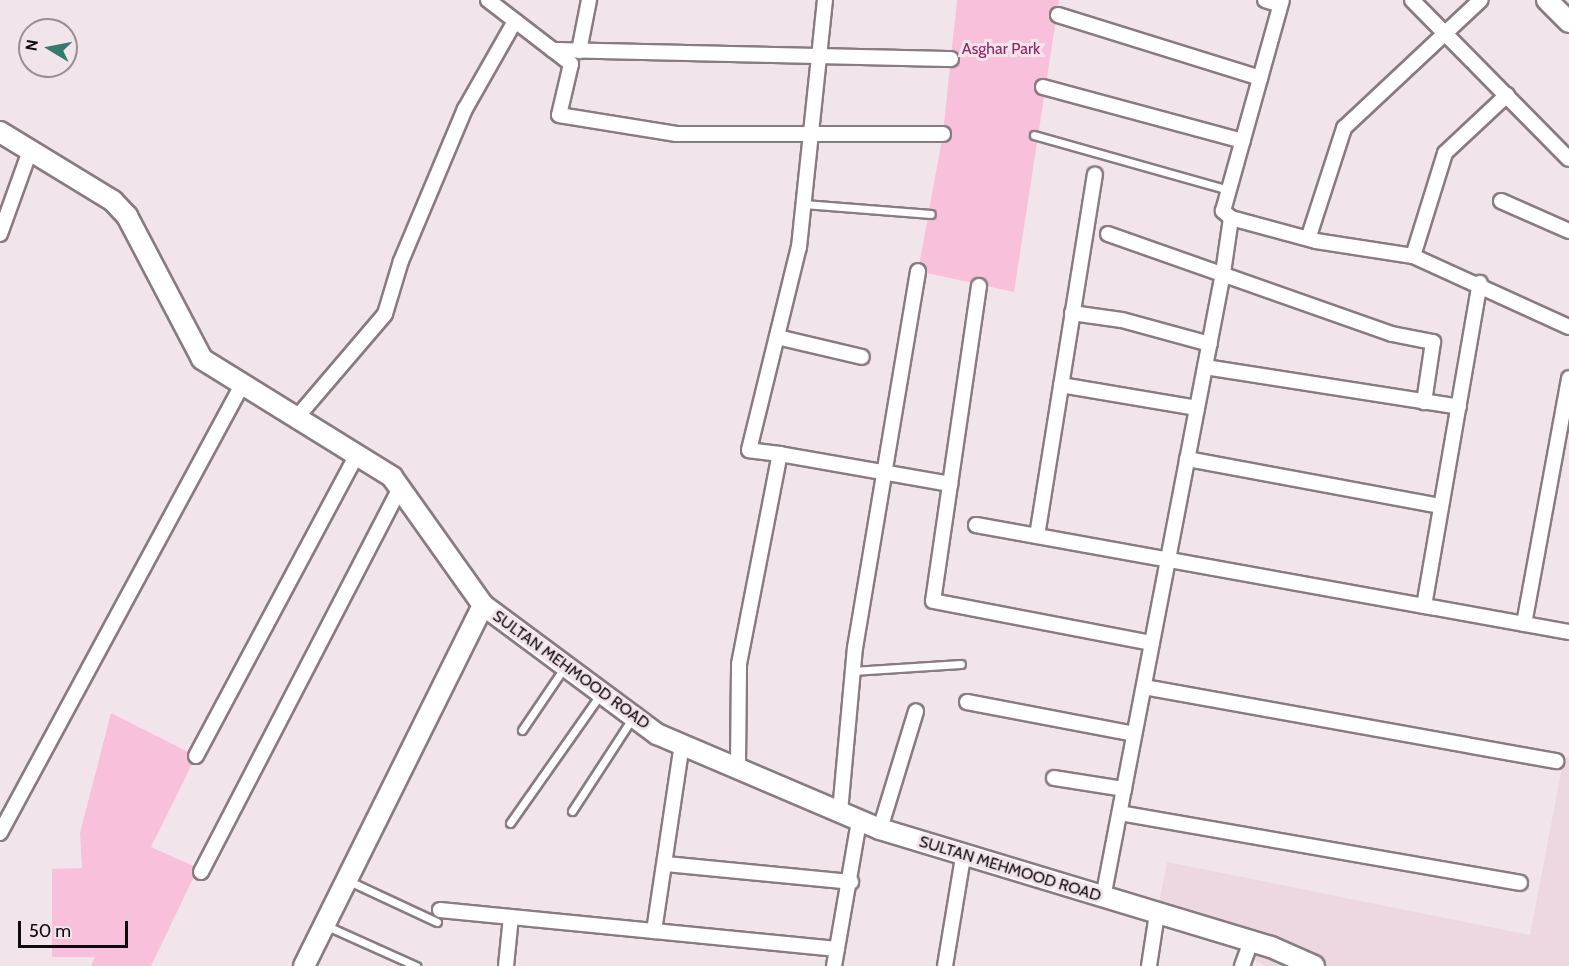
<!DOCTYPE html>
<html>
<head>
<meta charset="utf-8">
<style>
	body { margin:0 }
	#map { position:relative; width:1569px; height:966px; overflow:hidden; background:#f2e4eb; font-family:Cabin,sans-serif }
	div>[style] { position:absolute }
	.built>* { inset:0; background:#edd7e1 }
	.green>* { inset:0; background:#f8c0db }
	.roads { filter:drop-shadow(2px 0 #887b81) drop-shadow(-2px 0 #887b81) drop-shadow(0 2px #887b81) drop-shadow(0 -2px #887b81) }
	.lane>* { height:7px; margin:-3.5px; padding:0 3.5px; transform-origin:3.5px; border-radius:3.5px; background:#fff }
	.street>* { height:14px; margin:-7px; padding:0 7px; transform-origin:7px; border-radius:7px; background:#fff }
	.secondary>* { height:20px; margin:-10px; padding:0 10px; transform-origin:10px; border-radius:10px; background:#fff }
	span { translate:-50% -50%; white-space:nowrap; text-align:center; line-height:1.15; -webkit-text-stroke:6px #f2e4eb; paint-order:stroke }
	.park-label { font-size:16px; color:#902467 }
	.street-label { font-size:16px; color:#0f0a0c }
	.north { position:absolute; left:18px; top:18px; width:60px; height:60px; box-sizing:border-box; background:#f2e4eb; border:2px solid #978d92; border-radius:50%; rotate:280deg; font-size:16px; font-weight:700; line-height:24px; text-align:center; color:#0f0a0c }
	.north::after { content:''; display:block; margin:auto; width:21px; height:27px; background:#357a6f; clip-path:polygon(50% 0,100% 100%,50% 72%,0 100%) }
	.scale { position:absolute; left:18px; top:921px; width:110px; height:27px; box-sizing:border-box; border:3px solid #0f0a0c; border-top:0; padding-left:8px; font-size:18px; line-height:21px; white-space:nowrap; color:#0f0a0c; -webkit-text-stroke:4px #f2e4eb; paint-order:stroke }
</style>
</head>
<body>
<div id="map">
	<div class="built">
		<div style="clip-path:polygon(1564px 757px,1569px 758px,1569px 966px,1266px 966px,1158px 909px,1167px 862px,1530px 935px)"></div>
	</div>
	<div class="green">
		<div style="clip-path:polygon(957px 0,1059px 0,1014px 292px,918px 271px,943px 134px)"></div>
		<div style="clip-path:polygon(111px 713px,196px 756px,151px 847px,198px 868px,151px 966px,91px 966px,95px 957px,52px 957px,52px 869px,82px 868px,80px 833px)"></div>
	</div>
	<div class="roads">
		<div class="lane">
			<div style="left:1034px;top:135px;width:203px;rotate:15.8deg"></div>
			<div style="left:804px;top:204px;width:127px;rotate:4.5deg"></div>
			<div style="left:852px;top:671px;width:109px;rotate:-3.7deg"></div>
			<div style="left:522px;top:730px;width:75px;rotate:-55.9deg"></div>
			<div style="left:572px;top:811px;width:112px;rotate:-57deg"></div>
			<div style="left:510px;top:823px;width:156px;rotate:-54.9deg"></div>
			<div style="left:349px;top:881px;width:97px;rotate:25deg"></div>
			<div style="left:327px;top:926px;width:98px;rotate:24.2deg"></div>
		</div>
		<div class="street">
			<div style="left:488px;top:0;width:105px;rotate:37.6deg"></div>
			<div style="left:571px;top:64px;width:52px;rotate:103.2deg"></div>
			<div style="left:559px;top:115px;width:119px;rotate:9.2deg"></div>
			<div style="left:676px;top:134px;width:267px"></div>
			<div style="left:1265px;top:0;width:16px;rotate:18deg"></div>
			<div style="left:1412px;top:0;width:223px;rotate:45.4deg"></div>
			<div style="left:1058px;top:15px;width:212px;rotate:17.3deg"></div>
			<div style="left:553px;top:50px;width:398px;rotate:1.3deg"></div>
			<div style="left:579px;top:51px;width:52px;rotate:-78.9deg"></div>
			<div style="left:1043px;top:87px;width:207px;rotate:15.1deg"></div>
			<div style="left:1501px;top:201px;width:74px;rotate:23.8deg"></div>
			<div style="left:1231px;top:218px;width:88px;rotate:15.1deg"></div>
			<div style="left:1316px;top:241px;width:98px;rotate:8.8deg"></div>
			<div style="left:1413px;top:256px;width:171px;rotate:24.5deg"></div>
			<div style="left:0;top:234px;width:91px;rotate:-70.2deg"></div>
			<div style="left:1108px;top:234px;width:301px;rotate:19.4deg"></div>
			<div style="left:1392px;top:334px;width:42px;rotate:11deg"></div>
			<div style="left:1433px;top:342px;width:61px;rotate:98.5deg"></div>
			<div style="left:1309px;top:236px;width:114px;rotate:-72deg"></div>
			<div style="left:1344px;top:128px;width:187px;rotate:-43.1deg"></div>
			<div style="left:1413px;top:256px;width:108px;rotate:-72.7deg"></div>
			<div style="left:1445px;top:153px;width:85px;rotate:-43.1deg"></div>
			<div style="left:979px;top:286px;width:318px;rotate:98.3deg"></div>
			<div style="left:933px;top:601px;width:223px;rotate:10.9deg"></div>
			<div style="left:1072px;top:313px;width:50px;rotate:8deg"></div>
			<div style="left:1122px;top:320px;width:91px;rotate:15.3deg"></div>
			<div style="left:777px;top:337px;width:87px;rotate:13.2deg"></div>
			<div style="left:1205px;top:367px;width:257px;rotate:8.9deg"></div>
			<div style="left:1061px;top:385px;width:138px;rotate:9.6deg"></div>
			<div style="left:298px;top:416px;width:134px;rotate:-49.5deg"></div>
			<div style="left:385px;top:314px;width:55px;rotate:-73.2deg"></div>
			<div style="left:401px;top:261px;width:165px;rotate:-67.2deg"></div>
			<div style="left:465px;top:109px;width:101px;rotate:-60.4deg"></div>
			<div style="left:780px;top:454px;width:173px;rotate:10deg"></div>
			<div style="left:1187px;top:459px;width:258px;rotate:10.5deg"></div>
			<div style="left:976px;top:525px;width:603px;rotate:10.23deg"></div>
			<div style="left:1037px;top:536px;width:366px;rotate:-80.9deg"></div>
			<div style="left:1424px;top:606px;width:328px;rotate:-80.2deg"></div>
			<div style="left:1524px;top:624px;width:250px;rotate:-79.6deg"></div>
			<div style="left:1144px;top:687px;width:419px;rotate:10.2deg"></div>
			<div style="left:967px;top:702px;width:170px;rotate:10.8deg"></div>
			<div style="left:196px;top:756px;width:342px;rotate:-61.9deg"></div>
			<div style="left:738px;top:764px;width:100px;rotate:-89.4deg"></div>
			<div style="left:739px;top:664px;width:214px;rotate:-79deg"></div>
			<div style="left:780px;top:454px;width:31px;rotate:-173deg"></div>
			<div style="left:749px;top:450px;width:209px;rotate:-76.2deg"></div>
			<div style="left:799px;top:247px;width:248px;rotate:-84deg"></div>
			<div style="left:1054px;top:778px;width:71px;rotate:8.9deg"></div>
			<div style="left:840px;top:812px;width:165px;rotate:-84.8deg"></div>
			<div style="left:855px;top:648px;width:382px;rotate:-80.5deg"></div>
			<div style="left:1120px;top:813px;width:406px;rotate:9.9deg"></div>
			<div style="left:880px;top:829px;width:123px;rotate:-73deg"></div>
			<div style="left:0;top:833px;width:509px;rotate:-61.62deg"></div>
			<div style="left:665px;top:864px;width:187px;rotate:5.5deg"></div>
			<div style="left:201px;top:872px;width:433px;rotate:-62.6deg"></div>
			<div style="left:1103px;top:898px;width:636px;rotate:-79.13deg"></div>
			<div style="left:1223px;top:273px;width:56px;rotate:-81.7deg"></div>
			<div style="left:1231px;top:218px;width:11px;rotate:-139deg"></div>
			<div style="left:1223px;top:211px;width:219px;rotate:-74.4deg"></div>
			<div style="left:440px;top:910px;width:399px;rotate:5.6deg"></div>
			<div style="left:654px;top:931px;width:189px;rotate:-81.5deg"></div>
			<div style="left:506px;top:966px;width:49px;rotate:-84.2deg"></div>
			<div style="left:834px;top:966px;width:147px;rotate:-80.2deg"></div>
			<div style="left:945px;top:966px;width:110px;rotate:-80.6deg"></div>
			<div style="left:1149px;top:966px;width:53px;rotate:-81.3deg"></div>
			<div style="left:1242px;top:966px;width:27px;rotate:-70deg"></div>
		</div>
		<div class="secondary">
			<div style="left:1547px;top:0;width:31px;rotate:45deg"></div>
			<div style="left:0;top:132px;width:132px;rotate:31.4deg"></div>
			<div style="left:113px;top:201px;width:21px;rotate:47deg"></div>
			<div style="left:127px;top:216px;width:161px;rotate:62.3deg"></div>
			<div style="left:202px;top:359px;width:224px;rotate:31.8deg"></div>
			<div style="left:392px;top:477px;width:157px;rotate:54.6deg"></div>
			<div style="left:483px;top:605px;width:217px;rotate:36.6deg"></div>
			<div style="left:657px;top:734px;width:242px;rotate:23.1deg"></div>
			<div style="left:880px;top:829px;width:408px;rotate:16.8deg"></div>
			<div style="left:1271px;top:947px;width:47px;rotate:23.8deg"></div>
			<div style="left:304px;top:966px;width:403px;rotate:-63.6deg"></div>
		</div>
	</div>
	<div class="park-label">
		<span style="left:1001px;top:49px">Asghar Park</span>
	</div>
	<div class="street-label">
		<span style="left:571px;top:670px;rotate:36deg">SULTAN MEHMOOD ROAD</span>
		<span style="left:1010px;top:869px;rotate:17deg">SULTAN MEHMOOD ROAD</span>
	</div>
	<div class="north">N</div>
	<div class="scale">50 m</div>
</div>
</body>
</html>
